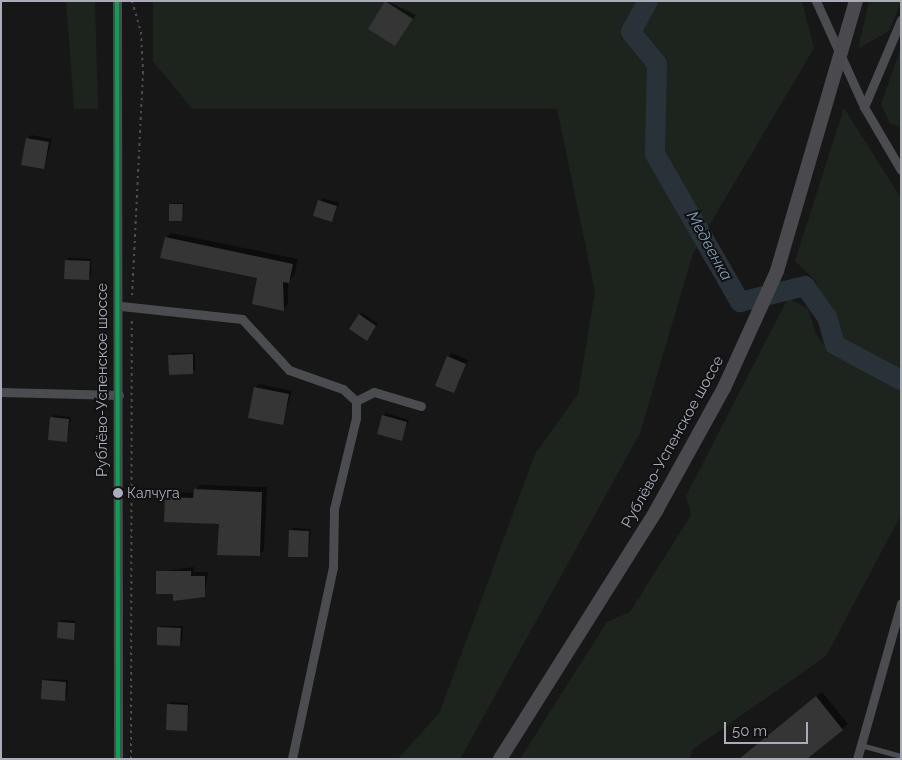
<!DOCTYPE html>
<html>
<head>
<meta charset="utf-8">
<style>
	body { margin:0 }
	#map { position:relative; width:902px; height:760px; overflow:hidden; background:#171717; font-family:Raleway,sans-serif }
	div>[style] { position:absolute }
	.green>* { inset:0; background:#1d241e }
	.shadow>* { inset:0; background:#0007 }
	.river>* { height:20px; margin:-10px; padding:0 10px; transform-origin:10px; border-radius:10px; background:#2a3239 }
	.building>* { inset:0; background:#353536 }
	.path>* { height:2px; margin-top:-1px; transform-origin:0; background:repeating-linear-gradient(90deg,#4d4e52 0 2.5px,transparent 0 6.5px) }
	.lane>* { height:4.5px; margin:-2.25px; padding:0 2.25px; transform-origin:2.25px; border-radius:2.25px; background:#4b4c50 }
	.street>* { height:9px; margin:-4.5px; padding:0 4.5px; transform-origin:4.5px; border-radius:4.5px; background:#4b4c50 }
	.secondary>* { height:14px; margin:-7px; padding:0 7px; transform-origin:7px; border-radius:7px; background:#4a4a4e }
	.bus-1>* { height:4px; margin:-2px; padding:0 2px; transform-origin:2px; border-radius:2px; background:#00a651 }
	.dots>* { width:14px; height:14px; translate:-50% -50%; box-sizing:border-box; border:2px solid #111113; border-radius:50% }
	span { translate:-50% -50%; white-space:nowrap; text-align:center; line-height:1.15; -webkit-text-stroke:4px #111113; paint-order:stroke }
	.bus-label { font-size:14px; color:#a8adb8 }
	.left { translate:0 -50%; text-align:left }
	.street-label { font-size:15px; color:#a8adb8 }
	.water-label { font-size:16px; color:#7f9bb3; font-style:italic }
	.frame { position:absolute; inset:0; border:2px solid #a8adb8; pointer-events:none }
	.scale { position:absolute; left:724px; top:722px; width:84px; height:22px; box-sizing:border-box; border:2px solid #a8adb8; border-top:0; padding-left:6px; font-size:15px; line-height:18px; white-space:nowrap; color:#a8adb8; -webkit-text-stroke:4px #111113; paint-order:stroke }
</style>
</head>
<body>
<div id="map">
	<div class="green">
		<div style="clip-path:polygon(66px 1px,95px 1px,98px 109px,74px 109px)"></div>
		<div style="clip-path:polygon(153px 1px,802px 1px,814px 48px,693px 253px,640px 433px,460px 759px,398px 759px,440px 712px,535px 454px,578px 394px,595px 291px,557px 109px,192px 109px,153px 61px)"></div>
		<div style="clip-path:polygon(869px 1px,901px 2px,889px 31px,858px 49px)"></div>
		<div style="clip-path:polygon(901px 48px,901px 127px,890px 123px,881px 104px)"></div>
		<div style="clip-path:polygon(844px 108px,901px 198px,901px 369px,844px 345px,815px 280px,795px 261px)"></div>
		<div style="clip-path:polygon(788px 298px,808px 309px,816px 334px,830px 354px,901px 388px,901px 515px,826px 656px,692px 750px,690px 759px,520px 759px,607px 622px,630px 612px,691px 515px,686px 496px)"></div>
	</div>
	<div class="shadow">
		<div style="clip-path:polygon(387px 1px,416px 15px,395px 45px,370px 28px)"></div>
		<div style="clip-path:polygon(31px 135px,52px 139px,44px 168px,27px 139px)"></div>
		<div style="clip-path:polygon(322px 198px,339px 203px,332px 221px,315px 215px)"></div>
		<div style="clip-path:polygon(173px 203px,184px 203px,182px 220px,170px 205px)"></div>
		<div style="clip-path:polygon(171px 233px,298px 259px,294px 276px,288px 281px,288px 304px,283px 309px,258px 278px,166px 238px)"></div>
		<div style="clip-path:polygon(69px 258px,91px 259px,91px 276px,66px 261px)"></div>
		<div style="clip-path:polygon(362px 313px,378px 324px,369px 337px,360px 315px)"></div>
		<div style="clip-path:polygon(172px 353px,195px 353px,195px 371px,170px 355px)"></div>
		<div style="clip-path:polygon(452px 353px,468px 360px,453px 392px,448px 357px)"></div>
		<div style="clip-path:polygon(259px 384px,292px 391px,282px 423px,255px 388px)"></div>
		<div style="clip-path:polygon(386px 413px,409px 420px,402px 439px,384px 416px)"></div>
		<div style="clip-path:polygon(54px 415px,71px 417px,67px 441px,52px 418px)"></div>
		<div style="clip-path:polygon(200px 485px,267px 487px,264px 550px,259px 555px,220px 523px,166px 498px,171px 492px,195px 493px)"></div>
		<div style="clip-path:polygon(293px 528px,311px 529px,308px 556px,290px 531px)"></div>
		<div style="clip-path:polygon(194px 567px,194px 572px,208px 572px,204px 596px,174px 592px,157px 572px)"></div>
		<div style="clip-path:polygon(62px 620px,76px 621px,73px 638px,59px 622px)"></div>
		<div style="clip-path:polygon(161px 626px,183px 626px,182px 642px,159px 628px)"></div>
		<div style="clip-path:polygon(46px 679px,68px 680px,67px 697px,43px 681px)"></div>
		<div style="clip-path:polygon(822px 692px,848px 724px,842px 729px,805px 759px,740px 759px)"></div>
		<div style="clip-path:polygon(171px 702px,189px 703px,186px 730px,169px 704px)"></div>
	</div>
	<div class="river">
		<div style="left:648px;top:1px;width:35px;rotate:119deg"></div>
		<div style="left:631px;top:32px;width:41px;rotate:50.9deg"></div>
		<div style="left:657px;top:64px;width:90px;rotate:91.3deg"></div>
		<div style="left:655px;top:154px;width:171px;rotate:60.1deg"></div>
		<div style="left:740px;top:302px;width:67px;rotate:-13.8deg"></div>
		<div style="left:805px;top:286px;width:38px;rotate:55deg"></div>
		<div style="left:827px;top:317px;width:29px;rotate:74deg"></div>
		<div style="left:835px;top:345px;width:75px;rotate:27.9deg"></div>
	</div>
	<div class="building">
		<div style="clip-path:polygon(385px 1px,413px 19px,395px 46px,368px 29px)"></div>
		<div style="clip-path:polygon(26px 138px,49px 142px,44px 169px,21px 165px)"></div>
		<div style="clip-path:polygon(318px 200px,337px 206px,332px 222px,313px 216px)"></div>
		<div style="clip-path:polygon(169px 204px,183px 204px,182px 221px,169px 221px)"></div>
		<div style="clip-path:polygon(165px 237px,293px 264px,289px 283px,283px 282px,284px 311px,252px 304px,257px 278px,160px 258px)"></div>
		<div style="clip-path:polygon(65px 260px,90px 261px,89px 280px,64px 279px)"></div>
		<div style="clip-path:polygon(359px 314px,376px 326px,367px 341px,349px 329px)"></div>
		<div style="clip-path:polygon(193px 354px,193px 374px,169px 375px,168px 355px)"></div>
		<div style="clip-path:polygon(447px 356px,466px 364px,454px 393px,435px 386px)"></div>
		<div style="clip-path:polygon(254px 387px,289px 394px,283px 425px,248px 418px)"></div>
		<div style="clip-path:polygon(382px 415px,407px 422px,402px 441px,377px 434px)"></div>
		<div style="clip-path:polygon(50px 417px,69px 419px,67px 442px,48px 440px)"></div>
		<div style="clip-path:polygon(194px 489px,262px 492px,260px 556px,217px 555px,219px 524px,164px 522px,165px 497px,193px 498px)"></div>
		<div style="clip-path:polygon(289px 530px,309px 531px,308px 557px,288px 557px)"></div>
		<div style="clip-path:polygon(156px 571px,191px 571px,191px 576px,205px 576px,205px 597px,173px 601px,173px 594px,156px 594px)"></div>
		<div style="clip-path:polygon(58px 622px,75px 623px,74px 640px,57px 638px)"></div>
		<div style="clip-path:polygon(157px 627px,181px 628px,180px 646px,157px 645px)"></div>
		<div style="clip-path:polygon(42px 680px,66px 682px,65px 701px,41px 699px)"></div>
		<div style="clip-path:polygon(816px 696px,843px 730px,807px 759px,739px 759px)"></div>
		<div style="clip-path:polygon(167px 704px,188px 705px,187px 731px,166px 730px)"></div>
	</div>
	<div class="path">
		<div style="left:132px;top:1px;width:32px;rotate:74deg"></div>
		<div style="left:141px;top:32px;width:40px;rotate:87.1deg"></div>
		<div style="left:143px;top:72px;width:225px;rotate:92.8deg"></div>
		<div style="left:131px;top:759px;width:442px;rotate:-89.9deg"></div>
	</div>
	<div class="lane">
		<div style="left:861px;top:745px;width:41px;rotate:15.4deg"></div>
	</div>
	<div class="street">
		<div style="left:117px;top:1px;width:758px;rotate:89.92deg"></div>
		<div style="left:816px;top:1px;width:116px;rotate:65.6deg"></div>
		<div style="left:864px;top:107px;width:73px;rotate:59.6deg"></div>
		<div style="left:864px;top:107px;width:95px;rotate:-67deg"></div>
		<div style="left:121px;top:306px;width:122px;rotate:6.1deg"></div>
		<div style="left:242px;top:319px;width:69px;rotate:47.3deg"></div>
		<div style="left:289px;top:370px;width:57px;rotate:19.4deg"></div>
		<div style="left:343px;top:389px;width:18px;rotate:43deg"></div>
		<div style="left:356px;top:401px;width:17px;rotate:90deg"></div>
		<div style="left:356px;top:418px;width:94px;rotate:103.6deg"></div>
		<div style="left:334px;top:509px;width:58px;rotate:91deg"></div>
		<div style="left:333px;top:567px;width:196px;rotate:102.1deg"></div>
		<div style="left:1px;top:392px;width:118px;rotate:1.5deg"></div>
		<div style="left:356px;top:401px;width:20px;rotate:-27deg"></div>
		<div style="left:374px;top:392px;width:49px;rotate:16.6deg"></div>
		<div style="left:857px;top:759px;width:162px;rotate:-74.2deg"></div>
	</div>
	<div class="secondary">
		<div style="left:500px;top:759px;width:293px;rotate:-57.8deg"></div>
		<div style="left:656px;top:511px;width:141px;rotate:-61.1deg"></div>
		<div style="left:724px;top:388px;width:128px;rotate:-65.6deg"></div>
		<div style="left:777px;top:271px;width:281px;rotate:-73.7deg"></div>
	</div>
	<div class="bus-1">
		<div style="left:117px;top:1px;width:758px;rotate:89.92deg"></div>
	</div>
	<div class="dots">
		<div style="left:118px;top:493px;background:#a8adb8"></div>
	</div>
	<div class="bus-label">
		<span class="left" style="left:127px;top:493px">Калчуга</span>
	</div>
	<div class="street-label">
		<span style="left:103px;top:380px;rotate:-90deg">Рублёво-Успенское шоссе</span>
		<span style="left:673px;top:442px;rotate:-61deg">Рублёво-Успенское шоссе</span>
	</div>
	<div class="water-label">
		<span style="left:709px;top:246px;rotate:61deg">Медвенка</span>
	</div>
	<div class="frame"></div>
	<div class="scale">50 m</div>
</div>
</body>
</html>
